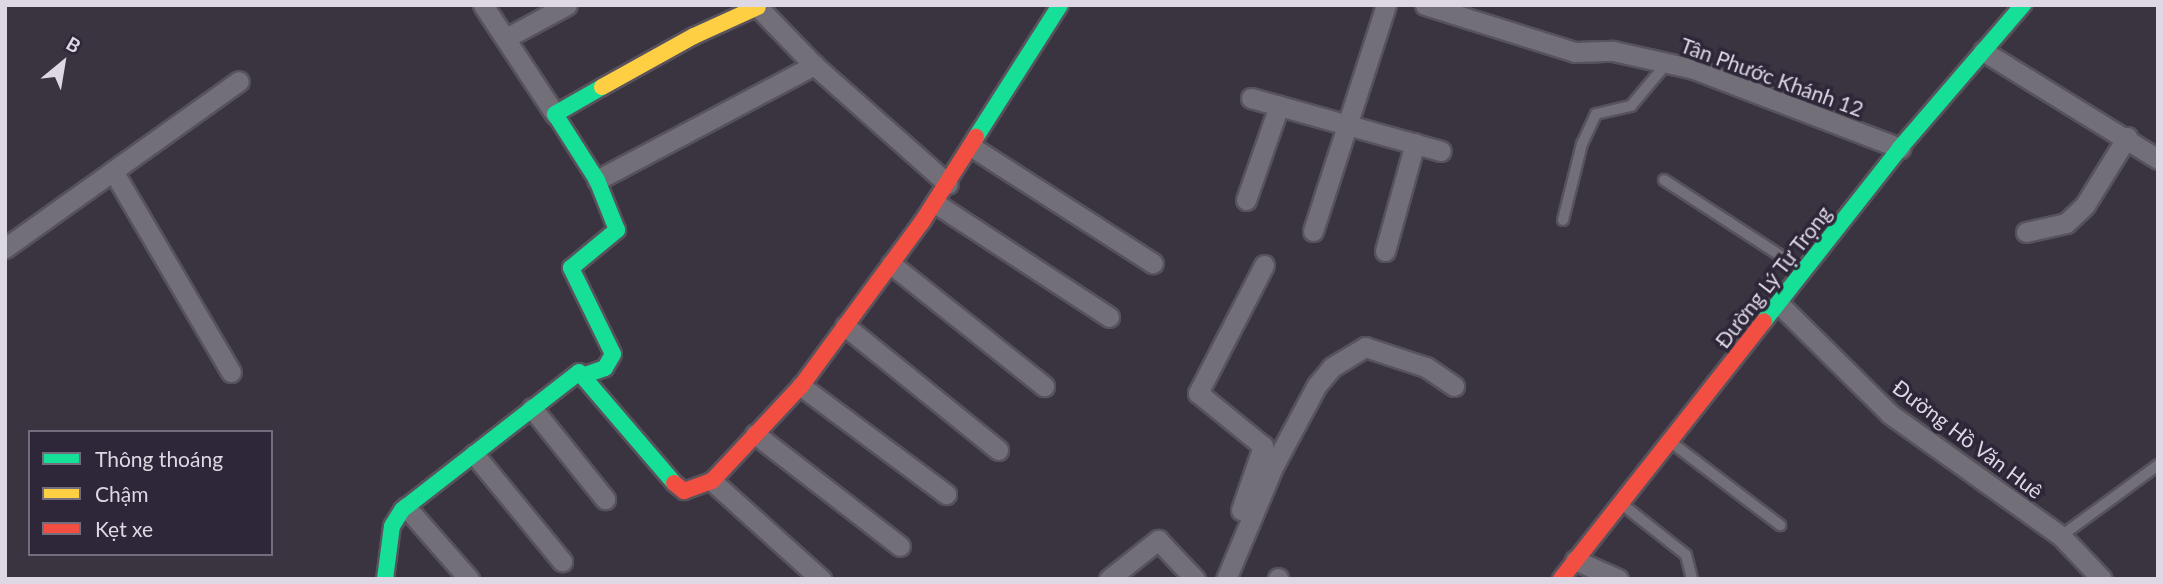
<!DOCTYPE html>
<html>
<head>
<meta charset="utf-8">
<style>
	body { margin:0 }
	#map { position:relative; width:2163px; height:584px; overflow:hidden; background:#39343f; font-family:Lato,sans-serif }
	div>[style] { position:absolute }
	.roads { filter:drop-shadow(2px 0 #57525c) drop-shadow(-2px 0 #57525c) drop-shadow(0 2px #57525c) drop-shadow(0 -2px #57525c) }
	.lane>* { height:10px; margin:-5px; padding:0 5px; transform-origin:5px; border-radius:5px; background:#736f78 }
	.street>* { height:19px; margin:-9.5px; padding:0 9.5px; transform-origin:9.5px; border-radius:9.5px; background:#736f78 }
	.fast>* { height:16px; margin:-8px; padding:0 8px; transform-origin:8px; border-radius:8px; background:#16e098 }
	.slow>* { height:16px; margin:-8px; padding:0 8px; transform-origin:8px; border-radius:8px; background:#ffcf43 }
	.jam>* { height:16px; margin:-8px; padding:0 8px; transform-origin:8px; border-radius:8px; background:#f24e42 }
	span { translate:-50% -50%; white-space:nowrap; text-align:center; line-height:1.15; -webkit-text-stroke:7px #2e2639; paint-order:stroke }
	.street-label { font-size:21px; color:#ddd8e4 }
	.frame { position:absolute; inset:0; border:7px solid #ddd8e4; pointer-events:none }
	.legend { position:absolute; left:28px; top:430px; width:245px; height:126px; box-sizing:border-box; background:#2e2639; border:2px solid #746d7d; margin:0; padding:9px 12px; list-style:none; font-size:21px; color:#ddd8e4 }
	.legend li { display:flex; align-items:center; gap:14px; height:35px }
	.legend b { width:35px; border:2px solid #746d7d }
	.north { position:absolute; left:28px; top:28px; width:70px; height:70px; -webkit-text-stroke:5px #2e2639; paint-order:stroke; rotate:30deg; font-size:19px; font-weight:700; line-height:28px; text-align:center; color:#ddd8e4 }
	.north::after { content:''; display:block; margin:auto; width:24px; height:32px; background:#ddd8e4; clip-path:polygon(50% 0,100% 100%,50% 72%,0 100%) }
</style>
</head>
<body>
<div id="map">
	<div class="roads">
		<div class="lane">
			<div style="left:1664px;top:180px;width:163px;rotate:33deg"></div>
			<div style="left:1563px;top:220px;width:78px;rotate:-76deg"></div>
			<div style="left:1582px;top:144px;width:33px;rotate:-65deg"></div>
			<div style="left:1596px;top:114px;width:36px;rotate:-13deg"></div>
			<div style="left:1631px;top:106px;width:56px;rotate:-50.1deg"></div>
			<div style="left:1672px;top:443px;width:136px;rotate:37.2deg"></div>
			<div style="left:1623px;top:505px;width:80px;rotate:38.4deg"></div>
			<div style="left:1686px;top:555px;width:25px;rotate:76deg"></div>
			<div style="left:2061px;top:536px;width:120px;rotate:-36.2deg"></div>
		</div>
		<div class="street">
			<div style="left:483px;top:5px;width:131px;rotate:56.6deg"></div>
			<div style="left:756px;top:5px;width:83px;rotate:46deg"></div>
			<div style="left:814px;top:65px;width:179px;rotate:41.6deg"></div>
			<div style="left:1425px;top:5px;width:157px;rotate:17.4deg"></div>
			<div style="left:1575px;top:52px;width:38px;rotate:-2deg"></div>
			<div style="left:1613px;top:51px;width:83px;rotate:12.5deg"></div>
			<div style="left:1694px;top:69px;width:221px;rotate:21deg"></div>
			<div style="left:506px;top:38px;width:69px;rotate:-28.4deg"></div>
			<div style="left:1983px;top:51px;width:206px;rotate:31.7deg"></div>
			<div style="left:1251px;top:98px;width:197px;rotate:15.6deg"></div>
			<div style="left:972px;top:147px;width:215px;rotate:32.7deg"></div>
			<div style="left:113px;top:171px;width:233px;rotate:59.6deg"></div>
			<div style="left:597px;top:180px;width:246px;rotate:-27.9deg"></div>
			<div style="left:1246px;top:200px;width:100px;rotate:-70.7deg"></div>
			<div style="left:935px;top:203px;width:208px;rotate:33.2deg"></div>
			<div style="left:1313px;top:231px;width:237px;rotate:-72.1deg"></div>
			<div style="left:2026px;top:232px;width:41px;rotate:-12.7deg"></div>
			<div style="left:2066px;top:223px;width:26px;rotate:-43deg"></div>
			<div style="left:2085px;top:205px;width:80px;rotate:-58.3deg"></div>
			<div style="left:5px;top:248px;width:287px;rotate:-35.5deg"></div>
			<div style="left:1385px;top:251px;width:112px;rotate:-74.5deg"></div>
			<div style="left:891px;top:264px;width:196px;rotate:38.6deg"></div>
			<div style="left:1779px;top:304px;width:156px;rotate:44.7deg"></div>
			<div style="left:1890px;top:414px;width:210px;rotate:35.5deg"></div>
			<div style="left:2061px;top:536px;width:59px;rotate:46.4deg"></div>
			<div style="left:845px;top:326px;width:197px;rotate:39deg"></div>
			<div style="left:801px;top:386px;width:181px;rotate:36.7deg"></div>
			<div style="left:532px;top:408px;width:117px;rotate:51.3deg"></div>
			<div style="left:755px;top:434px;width:183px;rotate:37.7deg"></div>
			<div style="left:474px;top:454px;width:139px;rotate:50.6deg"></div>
			<div style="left:712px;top:481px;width:147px;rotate:42deg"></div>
			<div style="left:406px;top:507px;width:96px;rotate:48.8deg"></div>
			<div style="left:1241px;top:510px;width:68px;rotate:-71deg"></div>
			<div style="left:1263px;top:446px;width:84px;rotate:-140.8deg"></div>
			<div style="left:1198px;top:393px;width:144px;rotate:-62.7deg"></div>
			<div style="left:1575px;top:560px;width:47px;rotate:23.8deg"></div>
			<div style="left:1109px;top:579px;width:63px;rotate:-38.5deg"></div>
			<div style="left:1158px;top:540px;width:54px;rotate:46.5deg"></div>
			<div style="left:1226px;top:579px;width:121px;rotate:-67.2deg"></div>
			<div style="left:1273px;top:467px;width:93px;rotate:-61.8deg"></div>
			<div style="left:1317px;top:385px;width:23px;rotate:-50deg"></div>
			<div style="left:1332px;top:367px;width:39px;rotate:-31deg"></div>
			<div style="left:1365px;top:347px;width:64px;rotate:18.2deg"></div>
			<div style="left:1426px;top:367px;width:34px;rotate:34deg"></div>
			<div style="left:1278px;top:579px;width:1px;rotate:-90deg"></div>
		</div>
		<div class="fast">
			<div style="left:976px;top:137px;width:156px;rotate:-57.5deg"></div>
			<div style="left:1764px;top:321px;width:220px;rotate:-51.8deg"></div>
			<div style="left:1900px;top:148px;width:189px;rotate:-49.3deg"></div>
			<div style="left:585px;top:375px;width:21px;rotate:-19deg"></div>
			<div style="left:605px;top:368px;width:16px;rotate:-60deg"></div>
			<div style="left:613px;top:354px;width:96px;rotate:-116deg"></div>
			<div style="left:571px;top:268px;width:60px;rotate:-39.6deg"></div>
			<div style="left:617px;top:230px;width:54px;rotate:-111.8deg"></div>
			<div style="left:597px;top:180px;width:78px;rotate:-122.5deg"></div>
			<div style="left:555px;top:114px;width:54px;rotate:-29.9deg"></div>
			<div style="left:385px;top:579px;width:53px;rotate:-82.5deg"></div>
			<div style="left:392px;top:526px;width:19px;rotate:-58deg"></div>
			<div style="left:402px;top:510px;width:224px;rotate:-37.9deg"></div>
			<div style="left:579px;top:372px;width:146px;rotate:49.4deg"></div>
		</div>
		<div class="slow">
			<div style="left:602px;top:87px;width:105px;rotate:-29deg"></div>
			<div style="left:694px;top:36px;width:70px;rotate:-24.4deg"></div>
		</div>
		<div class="jam">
			<div style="left:674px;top:483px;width:13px;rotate:39deg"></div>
			<div style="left:684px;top:491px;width:30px;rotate:-20deg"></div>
			<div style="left:712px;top:481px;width:130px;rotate:-46.9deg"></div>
			<div style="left:801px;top:386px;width:204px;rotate:-53.6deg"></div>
			<div style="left:922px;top:222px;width:101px;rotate:-57.6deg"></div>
			<div style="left:1561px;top:579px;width:328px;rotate:-51.8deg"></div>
		</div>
	</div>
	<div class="street-label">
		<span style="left:1772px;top:77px;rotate:20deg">Tân Phước Khánh 12</span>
		<span style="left:1773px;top:277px;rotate:-52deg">Đường Lý Tự Trọng</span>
		<span style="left:1968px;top:439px;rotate:37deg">Đường Hồ Văn Huê</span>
	</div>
	<div class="frame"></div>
	<ul class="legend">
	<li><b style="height:9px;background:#16e098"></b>Thông thoáng</li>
	<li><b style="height:9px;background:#ffcf43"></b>Chậm</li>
	<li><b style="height:9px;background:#f24e42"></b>Kẹt xe</li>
	</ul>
	<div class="north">B</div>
</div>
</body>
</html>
